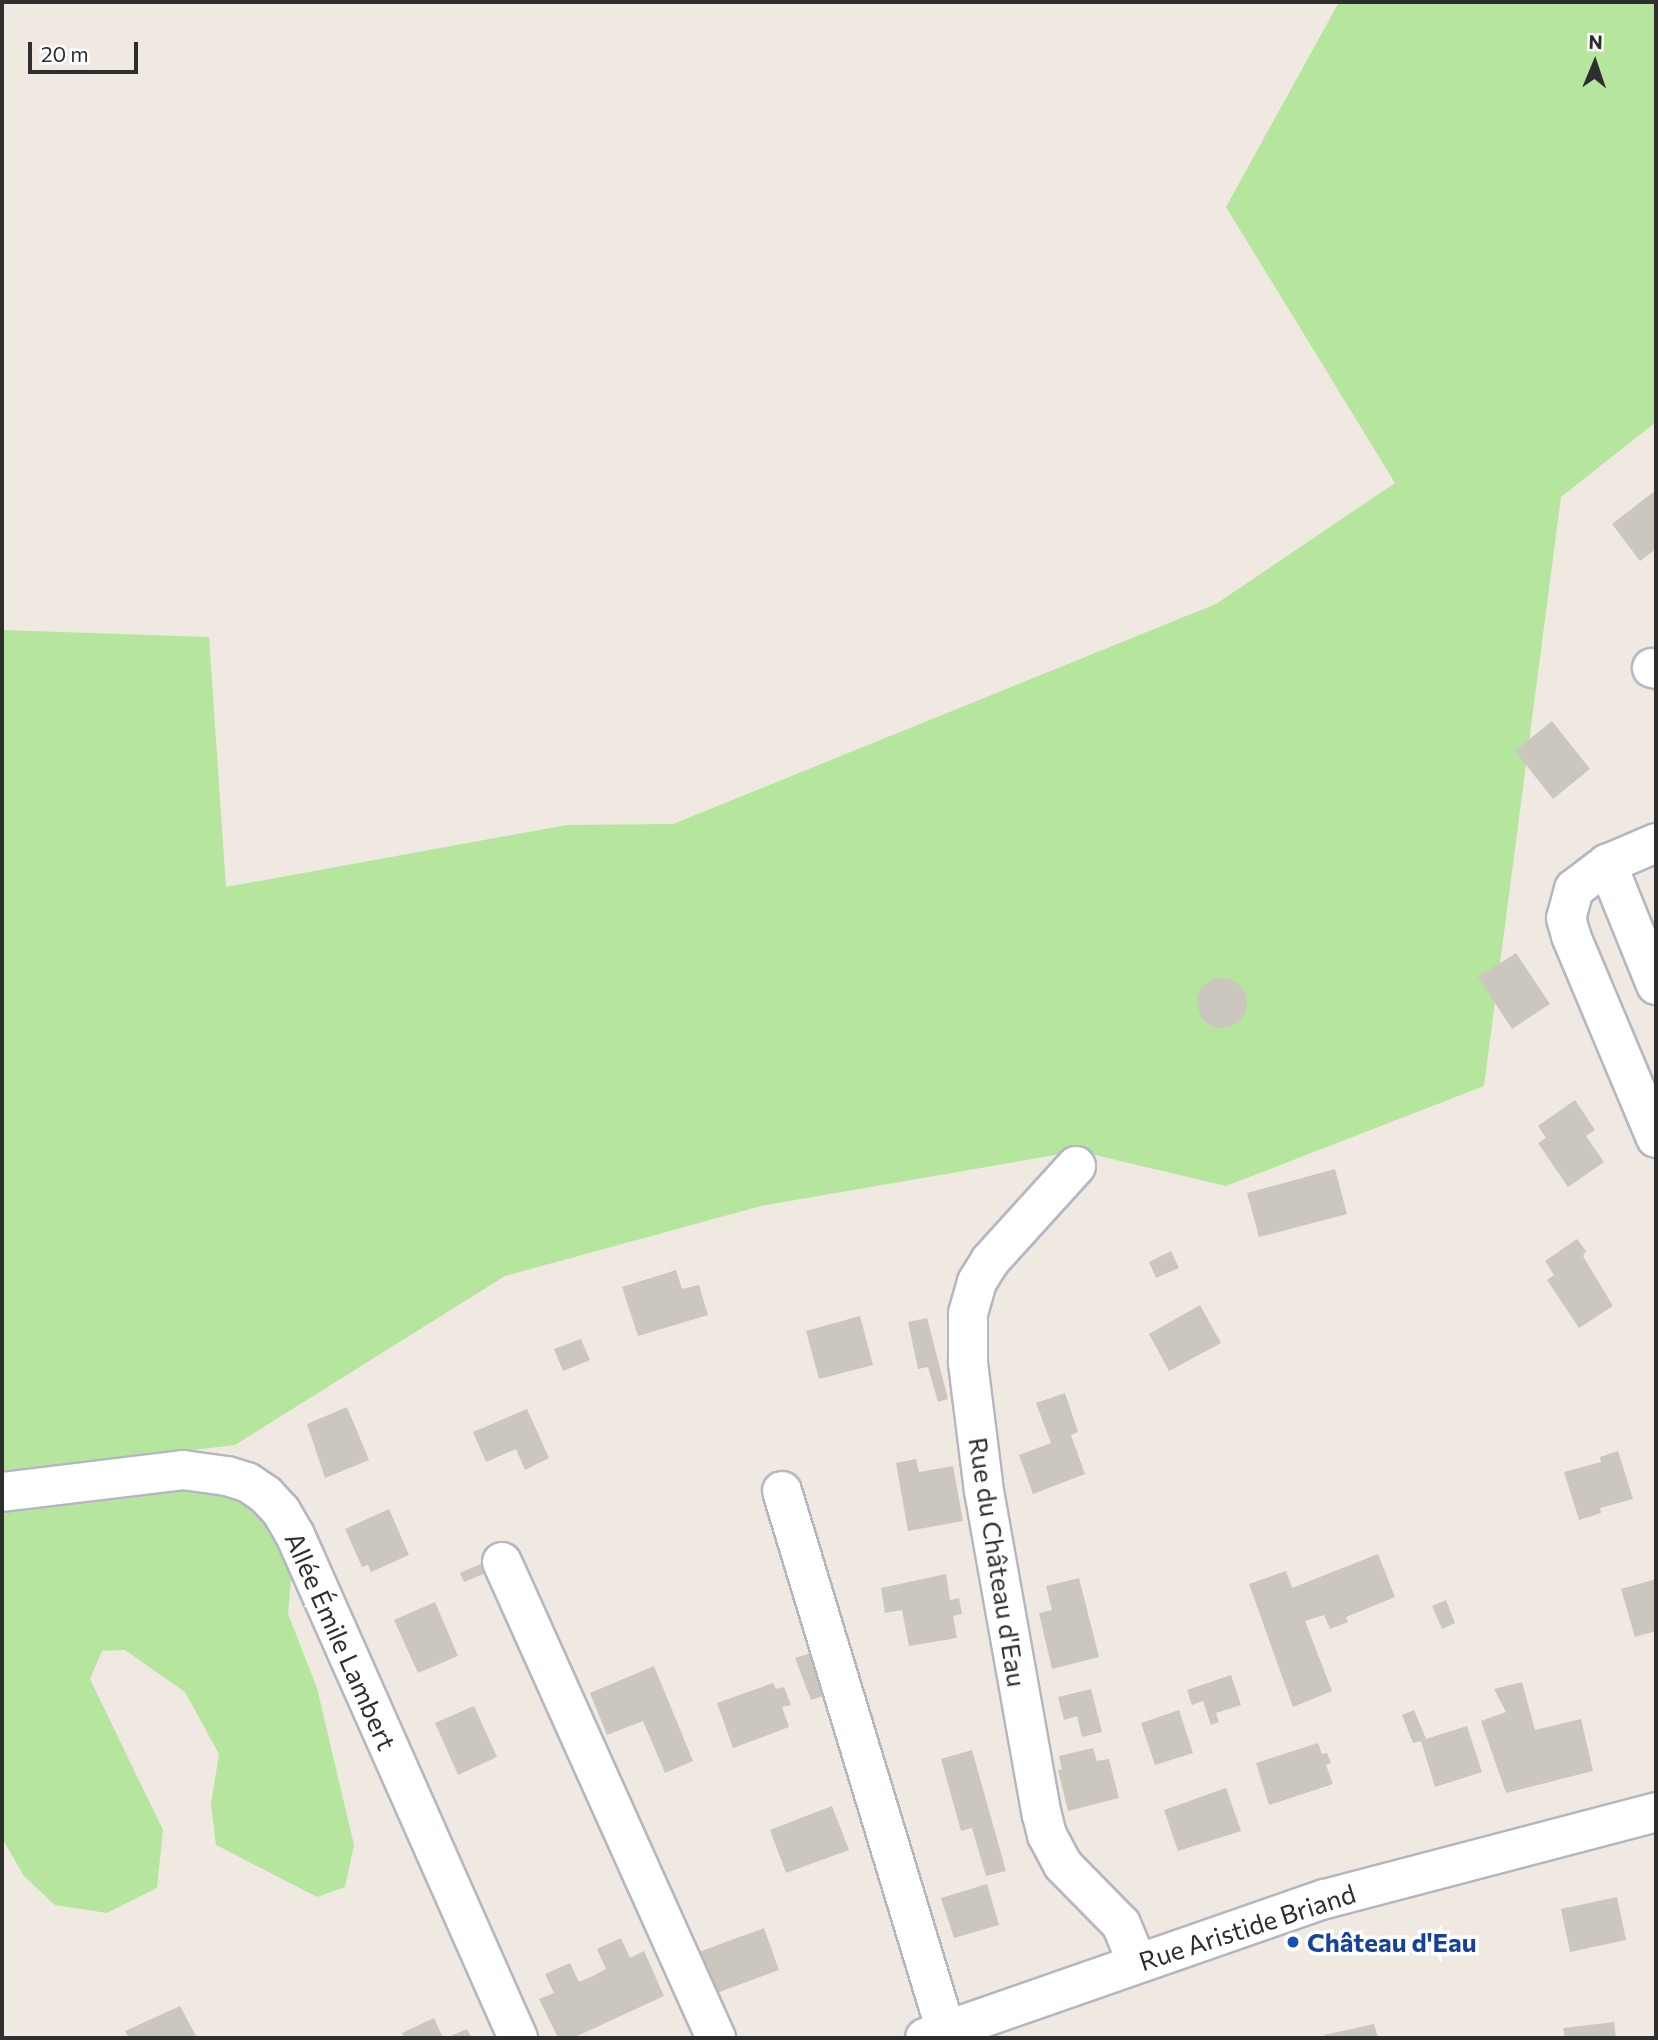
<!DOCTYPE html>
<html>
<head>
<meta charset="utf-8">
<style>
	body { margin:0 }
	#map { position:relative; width:1658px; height:2040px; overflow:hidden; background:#efe9e1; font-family:Commissioner,sans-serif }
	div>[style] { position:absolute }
	.green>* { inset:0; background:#b6e59e }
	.building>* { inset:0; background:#cbc7bf }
	.round { border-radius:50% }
	.roads { filter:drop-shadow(2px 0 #b4b7c1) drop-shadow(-2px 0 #b4b7c1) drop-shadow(0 2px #b4b7c1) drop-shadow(0 -2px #b4b7c1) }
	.minor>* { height:38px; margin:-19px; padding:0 19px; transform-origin:19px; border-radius:19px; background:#fff }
	.dots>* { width:19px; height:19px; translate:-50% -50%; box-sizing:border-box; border:4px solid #fff; border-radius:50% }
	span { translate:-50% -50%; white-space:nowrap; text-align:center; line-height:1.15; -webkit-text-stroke:7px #fff; paint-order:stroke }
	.street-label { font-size:26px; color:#2e2e2e }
	.transit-label { font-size:26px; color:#164399; font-weight:700 }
	.left { translate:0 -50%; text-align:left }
	.frame { position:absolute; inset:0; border:4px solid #2e2e2e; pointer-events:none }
	.north { position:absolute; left:1560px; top:28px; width:70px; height:70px; -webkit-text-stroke:5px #fff; paint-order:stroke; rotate:2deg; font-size:19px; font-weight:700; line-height:28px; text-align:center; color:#2e2e2e }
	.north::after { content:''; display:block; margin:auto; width:24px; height:32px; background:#2e2e2e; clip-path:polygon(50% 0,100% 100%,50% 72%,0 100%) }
	.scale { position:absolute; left:28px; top:42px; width:110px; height:32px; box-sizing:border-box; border:4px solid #2e2e2e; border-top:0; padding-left:9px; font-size:21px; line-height:24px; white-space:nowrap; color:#2e2e2e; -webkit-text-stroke:5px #fff; paint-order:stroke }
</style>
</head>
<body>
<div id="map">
	<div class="green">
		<div style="clip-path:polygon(1339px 2px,1656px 2px,1656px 422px,1561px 497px,1484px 1086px,1226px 1186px,1078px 1151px,761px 1206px,505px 1276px,235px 1445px,2px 1473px,2px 630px,209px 637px,226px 887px,567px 825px,673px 824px,1216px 604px,1395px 483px,1226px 207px)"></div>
		<div style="clip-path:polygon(205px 1471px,295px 1535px,288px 1614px,317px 1688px,354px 1845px,345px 1887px,317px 1897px,216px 1845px,211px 1804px,219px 1754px,185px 1692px,125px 1650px,102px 1651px,90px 1679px,163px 1830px,157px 1888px,107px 1913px,55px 1905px,24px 1876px,2px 1838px,2px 1492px)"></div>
	</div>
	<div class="building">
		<div style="clip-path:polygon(1656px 490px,1656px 549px,1640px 561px,1612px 524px)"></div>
		<div style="clip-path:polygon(1552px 721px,1590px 769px,1553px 799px,1515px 751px)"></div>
		<div style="clip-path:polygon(1516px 953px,1550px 1004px,1512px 1029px,1478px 977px)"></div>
		<div class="round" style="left:1197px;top:978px;width:50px;height:50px"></div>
		<div style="clip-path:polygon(1575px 1100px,1595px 1130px,1586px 1136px,1604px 1162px,1568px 1187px,1538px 1143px,1546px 1138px,1538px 1126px)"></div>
		<div style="clip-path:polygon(1335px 1169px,1347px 1214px,1259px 1237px,1247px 1193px)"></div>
		<div style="clip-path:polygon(1577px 1239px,1586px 1251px,1583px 1256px,1613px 1306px,1579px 1328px,1547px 1280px,1554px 1275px,1545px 1261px)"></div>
		<div style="clip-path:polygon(1171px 1251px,1179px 1268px,1156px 1278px,1149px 1262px)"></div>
		<div style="clip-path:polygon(676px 1270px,682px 1289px,699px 1285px,708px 1315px,638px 1336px,622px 1287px)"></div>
		<div style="clip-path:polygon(1200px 1305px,1221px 1343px,1169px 1371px,1149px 1334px)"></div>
		<div style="clip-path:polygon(860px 1316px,873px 1365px,819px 1379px,806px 1331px)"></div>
		<div style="clip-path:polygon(927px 1318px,948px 1399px,938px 1402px,928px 1367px,918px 1369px,908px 1322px)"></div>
		<div style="clip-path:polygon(581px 1339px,590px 1360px,563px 1371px,554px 1349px)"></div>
		<div style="clip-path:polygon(1065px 1393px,1078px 1432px,1071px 1435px,1085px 1474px,1033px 1494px,1019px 1455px,1051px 1443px,1036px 1403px)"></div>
		<div style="clip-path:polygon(347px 1407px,369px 1460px,325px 1478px,307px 1424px)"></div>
		<div style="clip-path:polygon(527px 1409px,549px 1458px,525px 1470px,516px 1449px,486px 1462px,473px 1432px)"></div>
		<div style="clip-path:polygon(1618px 1451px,1633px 1499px,1600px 1508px,1601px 1513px,1579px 1520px,1564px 1472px,1601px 1462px,1600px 1457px)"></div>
		<div style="clip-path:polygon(916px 1459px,919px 1472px,953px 1466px,963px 1521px,908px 1531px,896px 1463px)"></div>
		<div style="clip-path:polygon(389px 1509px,409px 1555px,371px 1572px,368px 1565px,362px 1567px,345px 1529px)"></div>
		<div style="clip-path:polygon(1378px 1554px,1395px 1597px,1346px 1617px,1348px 1622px,1330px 1629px,1324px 1615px,1305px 1621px,1332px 1691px,1293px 1707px,1249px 1584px,1286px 1571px,1292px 1588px)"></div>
		<div style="clip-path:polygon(487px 1561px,491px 1571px,464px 1582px,460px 1573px)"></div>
		<div style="clip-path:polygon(946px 1574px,950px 1600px,959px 1598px,962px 1614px,953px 1616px,957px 1638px,909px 1646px,902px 1610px,885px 1613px,881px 1588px)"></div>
		<div style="clip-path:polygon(1079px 1578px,1099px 1657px,1052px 1669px,1039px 1613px,1052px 1610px,1046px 1586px)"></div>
		<div style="clip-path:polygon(1656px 1579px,1656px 1631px,1635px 1637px,1621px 1589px)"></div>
		<div style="clip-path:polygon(1446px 1600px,1455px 1623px,1442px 1629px,1432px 1606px)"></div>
		<div style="clip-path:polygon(435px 1602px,458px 1656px,418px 1673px,394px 1620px)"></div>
		<div style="clip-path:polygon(811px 1653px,826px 1695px,811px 1700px,795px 1658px)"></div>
		<div style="clip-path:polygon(654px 1666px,693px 1761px,665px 1773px,643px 1721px,607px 1735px,590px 1693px)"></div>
		<div style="clip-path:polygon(1231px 1675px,1241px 1705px,1216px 1713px,1219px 1722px,1211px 1725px,1203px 1701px,1192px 1705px,1187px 1690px)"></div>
		<div style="clip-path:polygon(1522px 1682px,1535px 1730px,1581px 1719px,1593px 1771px,1506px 1793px,1481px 1721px,1506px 1712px,1494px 1689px)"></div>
		<div style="clip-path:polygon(773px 1683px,776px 1689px,784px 1687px,791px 1705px,782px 1707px,789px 1727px,733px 1748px,717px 1703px)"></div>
		<div style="clip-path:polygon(1091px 1689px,1102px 1732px,1082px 1737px,1077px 1716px,1064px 1720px,1058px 1697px)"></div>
		<div style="clip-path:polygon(474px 1706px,497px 1757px,458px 1775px,435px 1723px)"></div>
		<div style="clip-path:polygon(1179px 1710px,1193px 1753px,1155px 1765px,1141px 1723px)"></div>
		<div style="clip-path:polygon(1414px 1710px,1426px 1739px,1467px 1726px,1482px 1772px,1435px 1787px,1421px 1741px,1413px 1743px,1402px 1715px)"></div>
		<div style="clip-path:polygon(1318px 1743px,1322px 1754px,1327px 1753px,1331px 1763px,1326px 1765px,1333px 1784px,1269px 1805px,1256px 1763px)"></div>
		<div style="clip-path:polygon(1093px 1748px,1097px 1761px,1109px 1759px,1119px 1798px,1068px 1811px,1058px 1770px,1062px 1769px,1059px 1756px)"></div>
		<div style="clip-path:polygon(972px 1750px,1006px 1871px,986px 1876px,972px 1828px,961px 1831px,941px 1759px)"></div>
		<div style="clip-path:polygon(1226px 1788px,1241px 1831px,1178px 1851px,1164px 1810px)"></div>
		<div style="clip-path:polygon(832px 1806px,849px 1850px,786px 1873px,770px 1830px)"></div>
		<div style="clip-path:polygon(987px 1884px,999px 1925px,954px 1938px,941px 1898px)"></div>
		<div style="clip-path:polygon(1617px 1897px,1626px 1940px,1570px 1952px,1561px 1909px)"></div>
		<div style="clip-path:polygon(764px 1928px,779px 1970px,703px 1998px,688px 1956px)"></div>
		<div style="clip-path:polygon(621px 1938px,630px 1958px,644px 1951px,664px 1996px,573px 2038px,558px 2038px,539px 1999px,554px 1993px,545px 1974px,570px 1963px,579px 1982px,593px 1976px,606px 1969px,597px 1949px)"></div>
		<div style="clip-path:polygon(180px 2006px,197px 2038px,129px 2038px,125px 2031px)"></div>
		<div style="clip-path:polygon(434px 2018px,443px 2038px,404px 2038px,402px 2033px)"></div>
		<div style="clip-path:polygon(1614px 2022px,1616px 2038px,1565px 2038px,1563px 2028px)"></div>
		<div style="clip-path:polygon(1374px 2024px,1378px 2038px,1325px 2038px,1324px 2035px)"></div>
		<div style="clip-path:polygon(467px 2029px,472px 2038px,446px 2038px)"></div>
	</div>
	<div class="roads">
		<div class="minor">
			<div style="left:1652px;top:668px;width:4px;rotate:14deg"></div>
			<div style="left:1607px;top:864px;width:53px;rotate:-23.2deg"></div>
			<div style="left:1656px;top:985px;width:131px;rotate:-112deg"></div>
			<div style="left:1607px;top:864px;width:41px;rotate:142.9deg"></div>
			<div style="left:1574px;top:889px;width:30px;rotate:105deg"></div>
			<div style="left:1566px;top:918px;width:19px;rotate:74deg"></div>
			<div style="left:1571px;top:936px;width:219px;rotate:67.2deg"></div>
			<div style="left:1076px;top:1166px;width:128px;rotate:132.2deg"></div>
			<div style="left:990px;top:1261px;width:25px;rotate:122deg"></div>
			<div style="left:977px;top:1282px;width:33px;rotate:106deg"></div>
			<div style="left:968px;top:1314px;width:49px;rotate:90deg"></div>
			<div style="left:968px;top:1363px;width:129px;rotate:82.9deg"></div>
			<div style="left:984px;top:1491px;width:329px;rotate:79.9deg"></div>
			<div style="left:1042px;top:1815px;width:21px;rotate:76deg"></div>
			<div style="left:1047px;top:1835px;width:34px;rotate:62deg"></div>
			<div style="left:1063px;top:1865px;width:83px;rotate:45.5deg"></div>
			<div style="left:1121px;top:1924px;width:41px;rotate:67.2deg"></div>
			<div style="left:782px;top:1491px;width:564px;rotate:73.11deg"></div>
			<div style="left:2px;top:1492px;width:182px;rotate:-6.9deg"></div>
			<div style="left:183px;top:1470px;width:44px;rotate:7.8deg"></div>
			<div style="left:227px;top:1476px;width:21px;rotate:17deg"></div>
			<div style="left:247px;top:1482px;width:23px;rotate:34deg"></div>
			<div style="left:266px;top:1495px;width:22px;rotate:47deg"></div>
			<div style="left:281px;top:1511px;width:28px;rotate:60deg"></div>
			<div style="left:295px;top:1535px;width:550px;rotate:66.09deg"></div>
			<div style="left:502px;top:1562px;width:522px;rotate:65.79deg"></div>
			<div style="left:925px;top:2038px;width:423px;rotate:-19.2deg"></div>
			<div style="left:1325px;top:1899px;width:342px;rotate:-14.7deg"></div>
		</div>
	</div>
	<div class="dots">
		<div style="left:1293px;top:1942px;background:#1a4fb4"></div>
	</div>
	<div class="street-label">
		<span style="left:998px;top:1562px;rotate:81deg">Rue du Château d'Eau</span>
		<span style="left:341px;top:1641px;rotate:66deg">Allée Émile Lambert</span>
		<span style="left:1247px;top:1927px;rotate:-18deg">Rue Aristide Briand</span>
	</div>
	<div class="transit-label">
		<span class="left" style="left:1307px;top:1942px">Château d'Eau</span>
	</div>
	<div class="frame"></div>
	<div class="north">N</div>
	<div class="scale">20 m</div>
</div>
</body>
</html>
